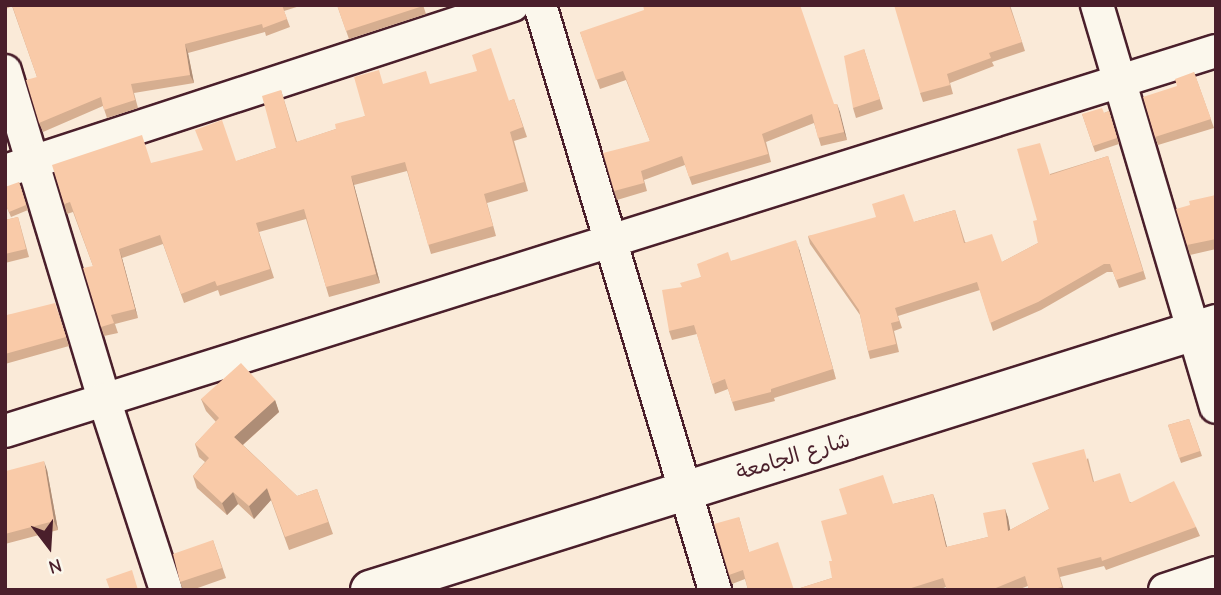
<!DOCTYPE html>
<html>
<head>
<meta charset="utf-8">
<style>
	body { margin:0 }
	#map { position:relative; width:1221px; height:595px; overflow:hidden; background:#faead8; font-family:"Comic Neue","Playpen Sans Arabic",sans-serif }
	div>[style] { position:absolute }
	.roads { filter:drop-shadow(2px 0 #4a1f2b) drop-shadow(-2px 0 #4a1f2b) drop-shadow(0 2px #4a1f2b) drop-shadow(0 -2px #4a1f2b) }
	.street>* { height:32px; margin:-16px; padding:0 16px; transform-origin:16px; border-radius:16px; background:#fbf7ec }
	.secondary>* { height:38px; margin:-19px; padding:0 19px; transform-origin:19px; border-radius:19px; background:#fbf7ec }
	.wall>* { inset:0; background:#d6ae90 }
	.shaded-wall>* { inset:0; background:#ae8d76 }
	.building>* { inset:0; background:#f9caa8 }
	span { translate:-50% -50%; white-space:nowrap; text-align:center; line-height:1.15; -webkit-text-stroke:5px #fbf7ec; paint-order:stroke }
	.street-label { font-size:21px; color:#4a1f2b }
	.frame { position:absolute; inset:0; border:7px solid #4a1f2b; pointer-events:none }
	.north { position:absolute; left:14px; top:511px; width:70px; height:70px; -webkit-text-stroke:5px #fbf7ec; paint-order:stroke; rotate:163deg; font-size:19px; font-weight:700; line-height:28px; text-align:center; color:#4a1f2b }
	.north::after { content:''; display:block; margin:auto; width:24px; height:32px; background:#4a1f2b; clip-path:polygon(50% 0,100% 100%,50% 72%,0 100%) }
</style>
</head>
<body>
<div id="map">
	<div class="roads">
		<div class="street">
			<div style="left:540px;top:5px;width:611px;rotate:73.35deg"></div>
			<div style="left:1097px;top:5px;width:419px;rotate:73.5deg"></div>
			<div style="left:5px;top:71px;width:343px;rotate:73.2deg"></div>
			<div style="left:104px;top:399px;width:201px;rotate:72deg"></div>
			<div style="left:5px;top:171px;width:534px;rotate:-18.1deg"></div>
			<div style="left:5px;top:431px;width:1269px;rotate:-17.42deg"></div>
			<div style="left:1165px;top:590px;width:54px;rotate:-18.4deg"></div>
		</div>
		<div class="secondary">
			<div style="left:370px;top:590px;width:887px;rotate:-17.45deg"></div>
		</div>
	</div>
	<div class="wall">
		<div style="clip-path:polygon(5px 5px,303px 5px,284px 11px,290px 27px,266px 36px,265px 32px,188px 53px,194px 83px,134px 93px,138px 108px,107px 118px,103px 106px,43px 132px,39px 123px,37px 77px,12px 6px,6px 9px)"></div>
		<div style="clip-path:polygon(337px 5px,423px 5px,426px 14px,349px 39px)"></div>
		<div style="clip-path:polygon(1010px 5px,1025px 51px,992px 62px,994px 66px,950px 83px,953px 94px,923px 102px,920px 93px)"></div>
		<div style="clip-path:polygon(580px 32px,834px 104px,837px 104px,847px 140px,821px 146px,814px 123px,766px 142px,771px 162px,692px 185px,685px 165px,644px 180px,647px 191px,617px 200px,614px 191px,650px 141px,626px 80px,600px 89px)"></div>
		<div style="clip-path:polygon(864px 49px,883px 109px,856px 118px,853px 108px)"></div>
		<div style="clip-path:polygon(1194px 72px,1214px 128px,1158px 145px,1155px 137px)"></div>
		<div style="clip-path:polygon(384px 84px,430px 84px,509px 101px,514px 99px,527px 137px,514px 141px,528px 191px,487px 203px,496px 236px,431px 254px,407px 171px,354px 185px,380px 283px,329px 297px,306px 219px,259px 232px,274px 278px,220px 296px,218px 290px,184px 303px,163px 244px,122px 258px,138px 318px,115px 324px,118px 333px,104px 336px,101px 327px,93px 266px,73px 212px,67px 214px,64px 204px,151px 163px,237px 161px,276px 148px,281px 90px,297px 142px,336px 129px,365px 116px)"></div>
		<div style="clip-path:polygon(1109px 111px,1119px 144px,1095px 152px,1082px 114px,1104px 113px)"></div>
		<div style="clip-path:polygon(1108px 156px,1146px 279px,1119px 288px,1113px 272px,1107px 272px,1041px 310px,993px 331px,980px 290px,898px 316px,902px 328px,894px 331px,899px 352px,870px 359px,868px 351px,860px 315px,810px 244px,808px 236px,914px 222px,955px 210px,965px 242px,1002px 262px,1038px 243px,1037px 220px,1050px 174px)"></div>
		<div style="clip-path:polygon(19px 182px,28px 210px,11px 217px,5px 203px)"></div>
		<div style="clip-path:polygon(1216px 195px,1216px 249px,1190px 255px,1187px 245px,1190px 205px)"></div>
		<div style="clip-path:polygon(18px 217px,29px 257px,5px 263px,5px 220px)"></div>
		<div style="clip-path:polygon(799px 249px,836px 379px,774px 398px,775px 401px,735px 411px,728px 389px,715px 394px,697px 334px,672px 340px,669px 331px,682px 287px,731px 261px)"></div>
		<div style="clip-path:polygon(5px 307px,7px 315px,58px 312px,69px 346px,5px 364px)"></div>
		<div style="clip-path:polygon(201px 399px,275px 400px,279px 412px,243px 445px,297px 496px,317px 489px,333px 534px,289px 550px,271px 500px,254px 519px,238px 504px,227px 515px,197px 488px,193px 476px,205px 462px,199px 457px,195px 444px,216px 422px,206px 411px)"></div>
		<div style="clip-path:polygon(1189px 419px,1202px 456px,1181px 463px,1168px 425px)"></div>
		<div style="clip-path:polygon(1088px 458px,1094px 482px,1130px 502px,1196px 527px,1200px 536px,1106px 570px,1104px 566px,1060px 577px,1064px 590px,1029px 590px,1028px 586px,1017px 590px,947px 590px,946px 587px,938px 590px,748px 590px,745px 579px,732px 584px,729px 575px,739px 517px,749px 552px,794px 590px,832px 578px,832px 561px,893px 504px,933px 494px,947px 547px,988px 537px,1005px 509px,1008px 518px,1010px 530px,1049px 509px)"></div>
		<div style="clip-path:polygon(5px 468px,6px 471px,47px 470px,58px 530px,5px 544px)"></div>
		<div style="clip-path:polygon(213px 540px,226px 578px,192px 590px,183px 590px,180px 582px)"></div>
	</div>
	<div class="shaded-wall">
		<div style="clip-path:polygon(185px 44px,188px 53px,194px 83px,190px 75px)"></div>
		<div style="clip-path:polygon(837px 104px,840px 112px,847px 140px,844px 132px)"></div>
		<div style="clip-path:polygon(351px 176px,354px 185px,380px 283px,376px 274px)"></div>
		<div style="clip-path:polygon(796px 240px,799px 249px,836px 379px,833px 369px)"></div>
		<div style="clip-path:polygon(119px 249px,122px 258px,138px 318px,135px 309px)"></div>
		<div style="clip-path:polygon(275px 400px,279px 412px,238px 449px,234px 437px)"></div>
		<div style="clip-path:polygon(44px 461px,47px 470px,58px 530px,54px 521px)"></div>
		<div style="clip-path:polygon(267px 488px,271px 500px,254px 519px,249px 506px)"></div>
		<div style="clip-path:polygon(233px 492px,238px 504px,227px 515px,222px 503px)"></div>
		<div style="clip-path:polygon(933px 494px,936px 503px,949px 556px,946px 547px)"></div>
		<div style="clip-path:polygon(1005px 509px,1008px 518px,1012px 540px,1008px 531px)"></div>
	</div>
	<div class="building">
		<div style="clip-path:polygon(12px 5px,282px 5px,287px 19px,263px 28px,262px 24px,185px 44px,190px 75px,131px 84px,135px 100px,104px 110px,101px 97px,39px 123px,26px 80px,37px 77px)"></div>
		<div style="clip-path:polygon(337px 5px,423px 5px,423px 6px,346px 31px)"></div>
		<div style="clip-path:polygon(643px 5px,800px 5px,834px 104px,837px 104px,844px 132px,818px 138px,812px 114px,762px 134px,768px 154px,689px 177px,682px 156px,641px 171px,644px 183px,614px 191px,603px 153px,650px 141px,623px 71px,596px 80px,580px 32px,644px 10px)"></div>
		<div style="clip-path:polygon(894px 5px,1009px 5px,1022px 42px,989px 53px,991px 58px,947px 74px,950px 85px,920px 93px)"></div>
		<div style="clip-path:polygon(491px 48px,509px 101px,514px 99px,523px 127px,510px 132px,524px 182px,484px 194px,493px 226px,428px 245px,405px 162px,351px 176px,376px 274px,326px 287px,304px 209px,256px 223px,270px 269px,217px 286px,215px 281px,181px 294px,160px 235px,119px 249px,135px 309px,111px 315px,114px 323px,101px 327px,83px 268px,93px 266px,70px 202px,64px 204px,52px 165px,142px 135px,151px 163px,203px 150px,195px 130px,222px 120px,236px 161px,276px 148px,262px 96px,281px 90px,296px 142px,336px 129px,335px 124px,365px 116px,354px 77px,379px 70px,383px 84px,426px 71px,430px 84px,477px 71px,472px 55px)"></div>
		<div style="clip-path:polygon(864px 49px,880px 99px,853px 108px,844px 56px)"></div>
		<div style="clip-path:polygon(1194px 72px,1211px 119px,1155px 137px,1143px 97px,1177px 86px,1175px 79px)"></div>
		<div style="clip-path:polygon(1102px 108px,1104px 113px,1109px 111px,1117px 138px,1093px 146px,1082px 114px)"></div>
		<div style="clip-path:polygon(1040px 143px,1050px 175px,1108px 156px,1143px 271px,1116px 280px,1110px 264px,1104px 264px,1038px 302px,990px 323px,977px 282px,895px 308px,899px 321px,891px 323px,896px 344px,868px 351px,859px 310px,808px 236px,876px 217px,872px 204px,904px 194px,914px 222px,955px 210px,964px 243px,992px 234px,1002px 262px,1038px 243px,1033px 221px,1037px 220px,1017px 149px)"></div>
		<div style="clip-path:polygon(19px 182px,26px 205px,9px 212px,5px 203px,5px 187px)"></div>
		<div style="clip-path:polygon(1216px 195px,1216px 239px,1187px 245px,1176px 209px,1190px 205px,1189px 201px)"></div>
		<div style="clip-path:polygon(18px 217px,26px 249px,5px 254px,5px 220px)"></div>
		<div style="clip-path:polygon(796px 240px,833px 369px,771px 389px,771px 392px,732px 402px,725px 379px,712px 384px,694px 325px,669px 331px,662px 290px,682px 287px,680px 283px,701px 277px,697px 264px,728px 252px,731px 261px)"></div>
		<div style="clip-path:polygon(55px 303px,66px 337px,5px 354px,5px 310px,7px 315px)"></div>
		<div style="clip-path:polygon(241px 363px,275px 400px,234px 437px,297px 496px,317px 489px,328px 522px,285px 537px,267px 488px,249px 506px,233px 492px,222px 503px,193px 476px,209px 458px,195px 444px,219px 418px,201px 399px)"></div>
		<div style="clip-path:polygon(1189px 419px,1200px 451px,1179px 458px,1168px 425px)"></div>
		<div style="clip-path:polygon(1084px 449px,1093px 482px,1120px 473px,1130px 503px,1174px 481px,1196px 527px,1102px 561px,1101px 557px,1057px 568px,1062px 587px,1050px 590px,1029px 590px,1025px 576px,991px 590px,947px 590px,943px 578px,905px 590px,748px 590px,743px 570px,729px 575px,714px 524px,739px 517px,749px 552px,778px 542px,794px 590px,832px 578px,829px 561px,832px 561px,821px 521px,847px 514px,839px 489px,883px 475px,893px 504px,933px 494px,946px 547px,988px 537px,983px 513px,1005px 509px,1008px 531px,1049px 509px,1032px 463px)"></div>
		<div style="clip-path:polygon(44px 461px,54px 521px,5px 534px,5px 468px,6px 471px)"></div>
		<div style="clip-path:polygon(213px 540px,222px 568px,180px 582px,173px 554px)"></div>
		<div style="clip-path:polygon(132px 570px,138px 590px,110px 590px,106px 579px)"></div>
	</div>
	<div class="street-label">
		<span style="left:793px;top:456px;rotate:-17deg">شارع الجامعة</span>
	</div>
	<div class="frame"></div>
	<div class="north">N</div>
</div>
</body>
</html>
